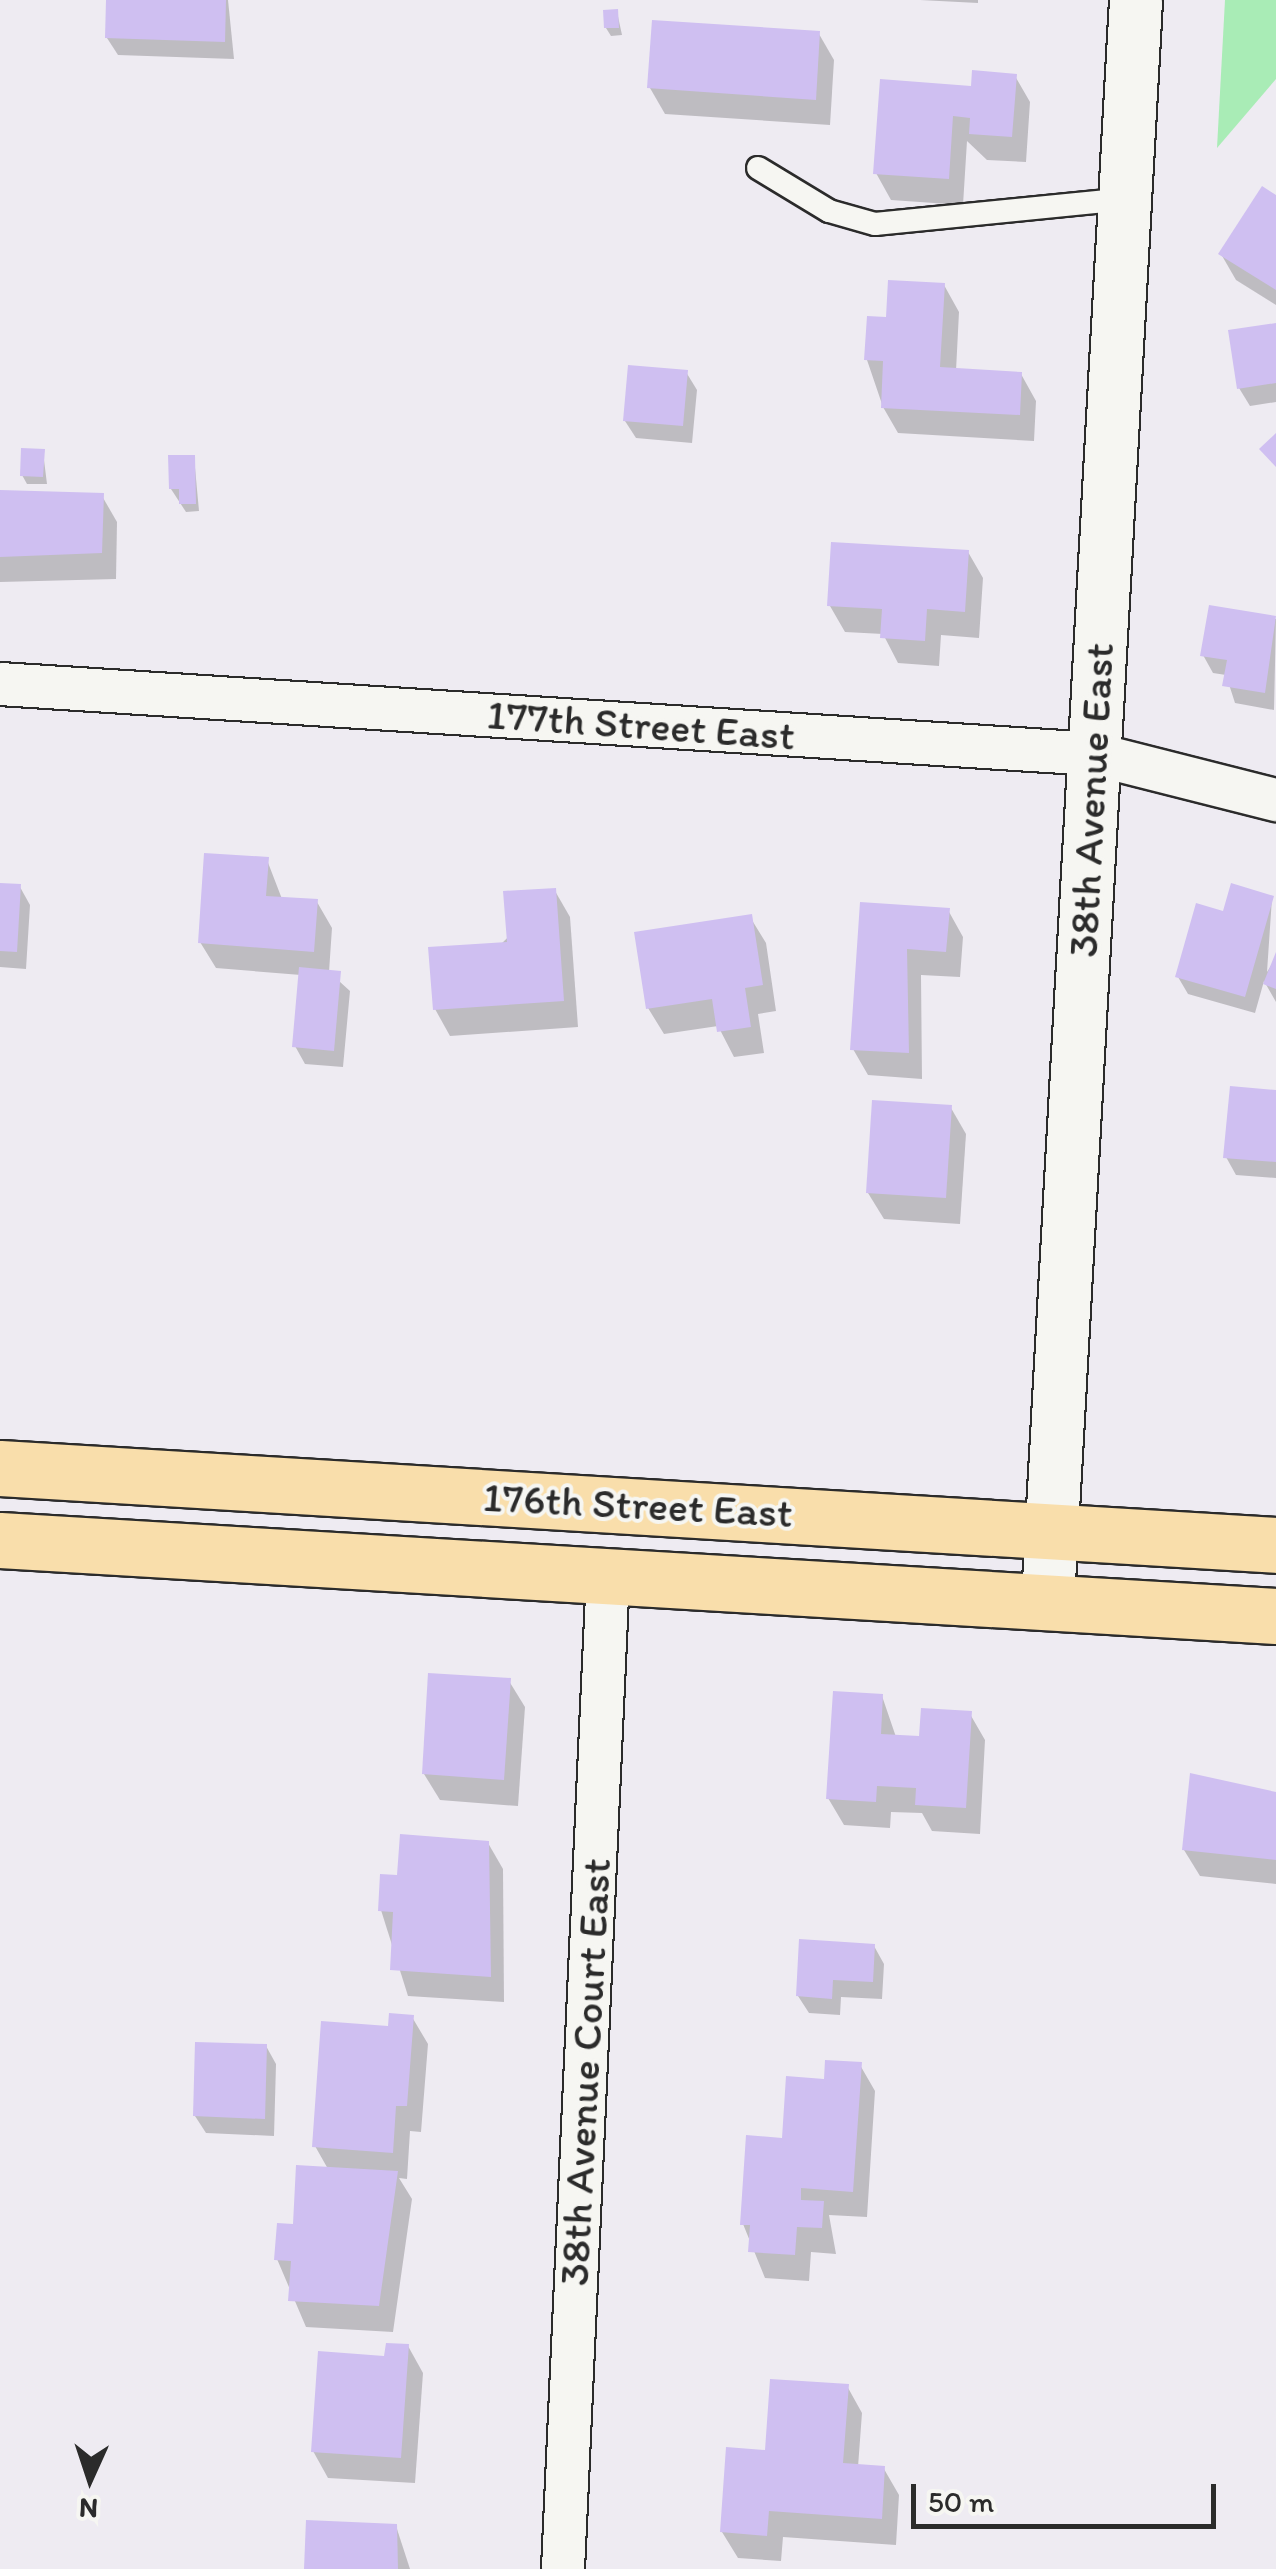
<!DOCTYPE html>
<html>
<head>
<meta charset="utf-8">
<style>
	body { margin:0 }
	#map { position:relative; width:1276px; height:2569px; overflow:hidden; background:#eeebf2; font-family:Itim,sans-serif }
	div>[style] { position:absolute }
	.green>* { inset:0; background:#a9ecb6 }
	.shadow>* { inset:0; background:#0003 }
	.building>* { inset:0; background:#cfbff1 }
	.roads { filter:drop-shadow(2px 0 #2b2b2b) drop-shadow(-2px 0 #2b2b2b) drop-shadow(0 2px #2b2b2b) drop-shadow(0 -2px #2b2b2b) }
	.service>* { height:22px; margin:-11px; padding:0 11px; transform-origin:11px; border-radius:11px; background:#f6f6f2 }
	.minor>* { height:42px; margin:-21px; padding:0 21px; transform-origin:21px; border-radius:21px; background:#f6f6f2 }
	.tertiary>* { height:52px; margin:-26px; padding:0 26px; transform-origin:26px; border-radius:26px; background:#f6f6f2 }
	.primary>* { height:55px; margin:-27.5px; padding:0 27.5px; transform-origin:27.5px; border-radius:27.5px; background:#f9deab }
	span { translate:-50% -50%; white-space:nowrap; text-align:center; line-height:1.15; -webkit-text-stroke:8px #f6f6f2; paint-order:stroke }
	.street-label { font-size:42px; color:#2b2b2b }
	.north { position:absolute; left:40px; top:2429px; width:100px; height:100px; -webkit-text-stroke:8px #f6f6f2; paint-order:stroke; rotate:183deg; font-size:28px; font-weight:700; line-height:40px; text-align:center; color:#2b2b2b }
	.north::after { content:''; display:block; margin:auto; width:35px; height:45px; background:#2b2b2b; clip-path:polygon(50% 0,100% 100%,50% 72%,0 100%) }
	.scale { position:absolute; left:911px; top:2484px; width:305px; height:45px; box-sizing:border-box; border:5px solid #2b2b2b; border-top:0; padding-left:12px; font-size:30px; line-height:35px; white-space:nowrap; color:#2b2b2b; -webkit-text-stroke:8px #f6f6f2; paint-order:stroke }
</style>
</head>
<body>
<div id="map">
	<div class="green">
		<div style="clip-path:polygon(1225px 0,1276px 0,1276px 79px,1217px 148px)"></div>
	</div>
	<div class="shadow">
		<div style="clip-path:polygon(109px 0,228px 0,234px 59px,118px 55px,107px 38px)"></div>
		<div style="clip-path:polygon(920px 0,978px 0,978px 3px)"></div>
		<div style="clip-path:polygon(617px 12px,622px 35px,611px 36px,606px 28px)"></div>
		<div style="clip-path:polygon(819px 34px,834px 60px,830px 125px,665px 114px,650px 88px)"></div>
		<div style="clip-path:polygon(1015px 76px,1030px 102px,1026px 162px,987px 160px,967px 141px,963px 205px,891px 200px,876px 173px,973px 88px)"></div>
		<div style="clip-path:polygon(1276px 198px,1276px 305px,1236px 280px,1221px 254px)"></div>
		<div style="clip-path:polygon(944px 285px,959px 312px,956px 371px,1021px 374px,1036px 401px,1034px 441px,898px 433px,883px 407px,867px 360px,888px 320px)"></div>
		<div style="clip-path:polygon(1276px 326px,1276px 402px,1250px 406px,1239px 388px)"></div>
		<div style="clip-path:polygon(686px 372px,697px 390px,692px 443px,636px 438px,625px 421px)"></div>
		<div style="clip-path:polygon(43px 452px,47px 484px,27px 484px,22px 475px)"></div>
		<div style="clip-path:polygon(194px 457px,199px 511px,186px 512px,171px 489px)"></div>
		<div style="clip-path:polygon(0 493px,102px 496px,117px 522px,116px 579px,0 582px)"></div>
		<div style="clip-path:polygon(968px 552px,983px 578px,979px 638px,941px 635px,939px 666px,898px 663px,883px 634px,845px 632px,830px 606px)"></div>
		<div style="clip-path:polygon(1211px 608px,1276px 619px,1274px 710px,1235px 703px,1226px 675px,1213px 673px,1203px 655px)"></div>
		<div style="clip-path:polygon(267px 860px,282px 899px,317px 902px,332px 928px,329px 972px,350px 991px,343px 1067px,305px 1064px,295px 1046px,301px 975px,216px 968px,200px 942px)"></div>
		<div style="clip-path:polygon(0 886px,20px 887px,30px 905px,26px 969px,0 967px)"></div>
		<div style="clip-path:polygon(555px 891px,570px 917px,578px 1027px,450px 1036px,435px 1009px)"></div>
		<div style="clip-path:polygon(1272px 898px,1267px 972px,1276px 958px,1276px 1002px,1264px 981px,1255px 1013px,1188px 994px,1178px 977px,1225px 914px)"></div>
		<div style="clip-path:polygon(863px 905px,948px 910px,963px 937px,960px 977px,921px 975px,922px 1079px,868px 1075px,853px 1049px)"></div>
		<div style="clip-path:polygon(750px 917px,766px 943px,776px 1011px,758px 1014px,764px 1053px,734px 1057px,718px 1026px,664px 1034px,648px 1008px)"></div>
		<div style="clip-path:polygon(1276px 1092px,1276px 1178px,1236px 1175px,1226px 1157px)"></div>
		<div style="clip-path:polygon(951px 1108px,966px 1134px,960px 1224px,884px 1219px,868px 1193px)"></div>
		<div style="clip-path:polygon(509px 1681px,525px 1707px,518px 1806px,440px 1800px,424px 1774px)"></div>
		<div style="clip-path:polygon(882px 1696px,896px 1737px,922px 1739px,970px 1714px,985px 1740px,980px 1834px,932px 1831px,922px 1813px,891px 1812px,890px 1828px,844px 1825px,828px 1798px)"></div>
		<div style="clip-path:polygon(1192px 1776px,1276px 1795px,1276px 1884px,1200px 1876px,1184px 1850px)"></div>
		<div style="clip-path:polygon(488px 1843px,503px 1869px,504px 2002px,408px 1996px,381px 1910px,399px 1878px)"></div>
		<div style="clip-path:polygon(874px 1946px,884px 1964px,882px 1999px,841px 1997px,840px 2015px,809px 2013px,798px 1996px)"></div>
		<div style="clip-path:polygon(412px 2017px,428px 2044px,421px 2132px,410px 2131px,407px 2179px,399px 2178px,412px 2199px,393px 2332px,306px 2327px,277px 2259px,328px 2169px,315px 2146px,391px 2028px)"></div>
		<div style="clip-path:polygon(266px 2046px,276px 2064px,274px 2136px,206px 2133px,195px 2116px)"></div>
		<div style="clip-path:polygon(860px 2065px,875px 2091px,867px 2217px,829px 2215px,836px 2254px,811px 2252px,809px 2281px,765px 2278px,743px 2224px,826px 2081px)"></div>
		<div style="clip-path:polygon(408px 2346px,423px 2373px,415px 2483px,328px 2478px,313px 2451px,387px 2358px)"></div>
		<div style="clip-path:polygon(847px 2386px,862px 2413px,858px 2467px,884px 2469px,899px 2495px,896px 2545px,783px 2537px,781px 2561px,738px 2558px,722px 2532px,768px 2452px)"></div>
		<div style="clip-path:polygon(396px 2526px,410px 2569px,306px 2569px)"></div>
	</div>
	<div class="building">
		<div style="clip-path:polygon(106px 0,226px 0,225px 42px,105px 38px)"></div>
		<div style="clip-path:polygon(618px 9px,619px 28px,604px 28px,603px 10px)"></div>
		<div style="clip-path:polygon(652px 20px,820px 31px,816px 100px,647px 88px)"></div>
		<div style="clip-path:polygon(972px 70px,1017px 74px,1012px 137px,969px 134px,970px 118px,953px 116px,949px 179px,873px 174px,880px 79px,971px 86px)"></div>
		<div style="clip-path:polygon(1262px 186px,1276px 195px,1276px 290px,1218px 254px)"></div>
		<div style="clip-path:polygon(888px 280px,945px 283px,940px 367px,1022px 372px,1020px 415px,881px 408px,883px 361px,864px 360px,867px 316px,886px 317px)"></div>
		<div style="clip-path:polygon(1276px 323px,1276px 383px,1237px 389px,1228px 330px)"></div>
		<div style="clip-path:polygon(628px 365px,688px 370px,683px 426px,623px 421px)"></div>
		<div style="clip-path:polygon(1276px 433px,1276px 467px,1259px 449px)"></div>
		<div style="clip-path:polygon(21px 448px,45px 449px,43px 477px,20px 476px)"></div>
		<div style="clip-path:polygon(168px 455px,195px 455px,196px 504px,179px 504px,179px 489px,169px 489px)"></div>
		<div style="clip-path:polygon(0 490px,104px 493px,102px 553px,0 557px)"></div>
		<div style="clip-path:polygon(831px 542px,969px 550px,965px 612px,927px 609px,925px 641px,880px 638px,882px 609px,827px 606px)"></div>
		<div style="clip-path:polygon(1209px 605px,1276px 616px,1265px 693px,1222px 686px,1227px 660px,1200px 656px)"></div>
		<div style="clip-path:polygon(204px 853px,269px 857px,266px 896px,318px 899px,314px 952px,198px 943px)"></div>
		<div style="clip-path:polygon(0 883px,21px 884px,17px 952px,0 951px)"></div>
		<div style="clip-path:polygon(1231px 883px,1274px 896px,1245px 997px,1175px 977px,1196px 903px,1223px 911px)"></div>
		<div style="clip-path:polygon(556px 888px,564px 1001px,433px 1010px,428px 947px,507px 942px,503px 891px)"></div>
		<div style="clip-path:polygon(860px 902px,950px 908px,946px 952px,907px 949px,909px 1053px,850px 1050px)"></div>
		<div style="clip-path:polygon(752px 914px,763px 985px,745px 988px,751px 1027px,717px 1032px,712px 999px,646px 1009px,634px 932px)"></div>
		<div style="clip-path:polygon(1276px 952px,1276px 989px,1263px 984px)"></div>
		<div style="clip-path:polygon(299px 967px,341px 971px,334px 1051px,292px 1047px)"></div>
		<div style="clip-path:polygon(1230px 1086px,1276px 1090px,1276px 1162px,1223px 1158px)"></div>
		<div style="clip-path:polygon(872px 1100px,952px 1105px,946px 1198px,866px 1193px)"></div>
		<div style="clip-path:polygon(428px 1673px,511px 1678px,504px 1780px,422px 1774px)"></div>
		<div style="clip-path:polygon(833px 1691px,883px 1694px,881px 1734px,919px 1736px,921px 1708px,972px 1711px,966px 1808px,915px 1805px,916px 1788px,877px 1786px,876px 1802px,826px 1799px)"></div>
		<div style="clip-path:polygon(1190px 1773px,1276px 1792px,1276px 1860px,1182px 1850px)"></div>
		<div style="clip-path:polygon(400px 1834px,489px 1841px,491px 1977px,390px 1970px,393px 1912px,378px 1911px,380px 1874px,397px 1875px)"></div>
		<div style="clip-path:polygon(799px 1939px,875px 1944px,873px 1982px,833px 1980px,832px 1999px,796px 1996px)"></div>
		<div style="clip-path:polygon(389px 2013px,414px 2015px,407px 2106px,396px 2106px,393px 2153px,312px 2147px,321px 2021px,388px 2026px)"></div>
		<div style="clip-path:polygon(195px 2042px,267px 2044px,265px 2119px,193px 2116px)"></div>
		<div style="clip-path:polygon(825px 2060px,862px 2062px,853px 2192px,801px 2188px,801px 2200px,824px 2201px,822px 2228px,797px 2227px,795px 2255px,748px 2252px,750px 2225px,740px 2225px,746px 2135px,782px 2138px,786px 2076px,824px 2079px)"></div>
		<div style="clip-path:polygon(296px 2165px,398px 2171px,379px 2306px,288px 2301px,291px 2261px,274px 2260px,277px 2223px,293px 2224px)"></div>
		<div style="clip-path:polygon(386px 2343px,409px 2344px,401px 2458px,311px 2452px,318px 2351px,384px 2356px)"></div>
		<div style="clip-path:polygon(770px 2379px,849px 2384px,843px 2463px,885px 2466px,882px 2519px,769px 2511px,767px 2536px,720px 2532px,726px 2447px,765px 2450px)"></div>
		<div style="clip-path:polygon(306px 2520px,397px 2524px,398px 2569px,304px 2569px)"></div>
	</div>
	<div class="roads">
		<div class="service">
			<div style="left:758px;top:168px;width:83px;rotate:31.2deg"></div>
			<div style="left:829px;top:211px;width:48px;rotate:15.8deg"></div>
			<div style="left:875px;top:224px;width:251px;rotate:-5.7deg"></div>
		</div>
		<div class="minor">
			<div style="left:0;top:684px;width:1096px;rotate:3.66deg"></div>
			<div style="left:1094px;top:754px;width:188px;rotate:14.2deg"></div>
			<div style="left:563px;top:2569px;width:995px;rotate:-87.41deg"></div>
		</div>
		<div class="tertiary">
			<div style="left:1048px;top:1600px;width:1602px;rotate:-86.85deg"></div>
		</div>
		<div class="primary">
			<div style="left:0;top:1468px;width:1278px;rotate:3.45deg"></div>
			<div style="left:0;top:1540px;width:1278px;rotate:3.41deg"></div>
		</div>
	</div>
	<div class="street-label">
		<span style="left:641px;top:725px;rotate:4deg">177th Street East</span>
		<span style="left:1091px;top:800px;rotate:-87deg">38th Avenue East</span>
		<span style="left:638px;top:1505px;rotate:3deg">176th Street East</span>
		<span style="left:585px;top:2072px;rotate:-87deg">38th Avenue Court East</span>
	</div>
	<div class="north">N</div>
	<div class="scale">50 m</div>
</div>
</body>
</html>
